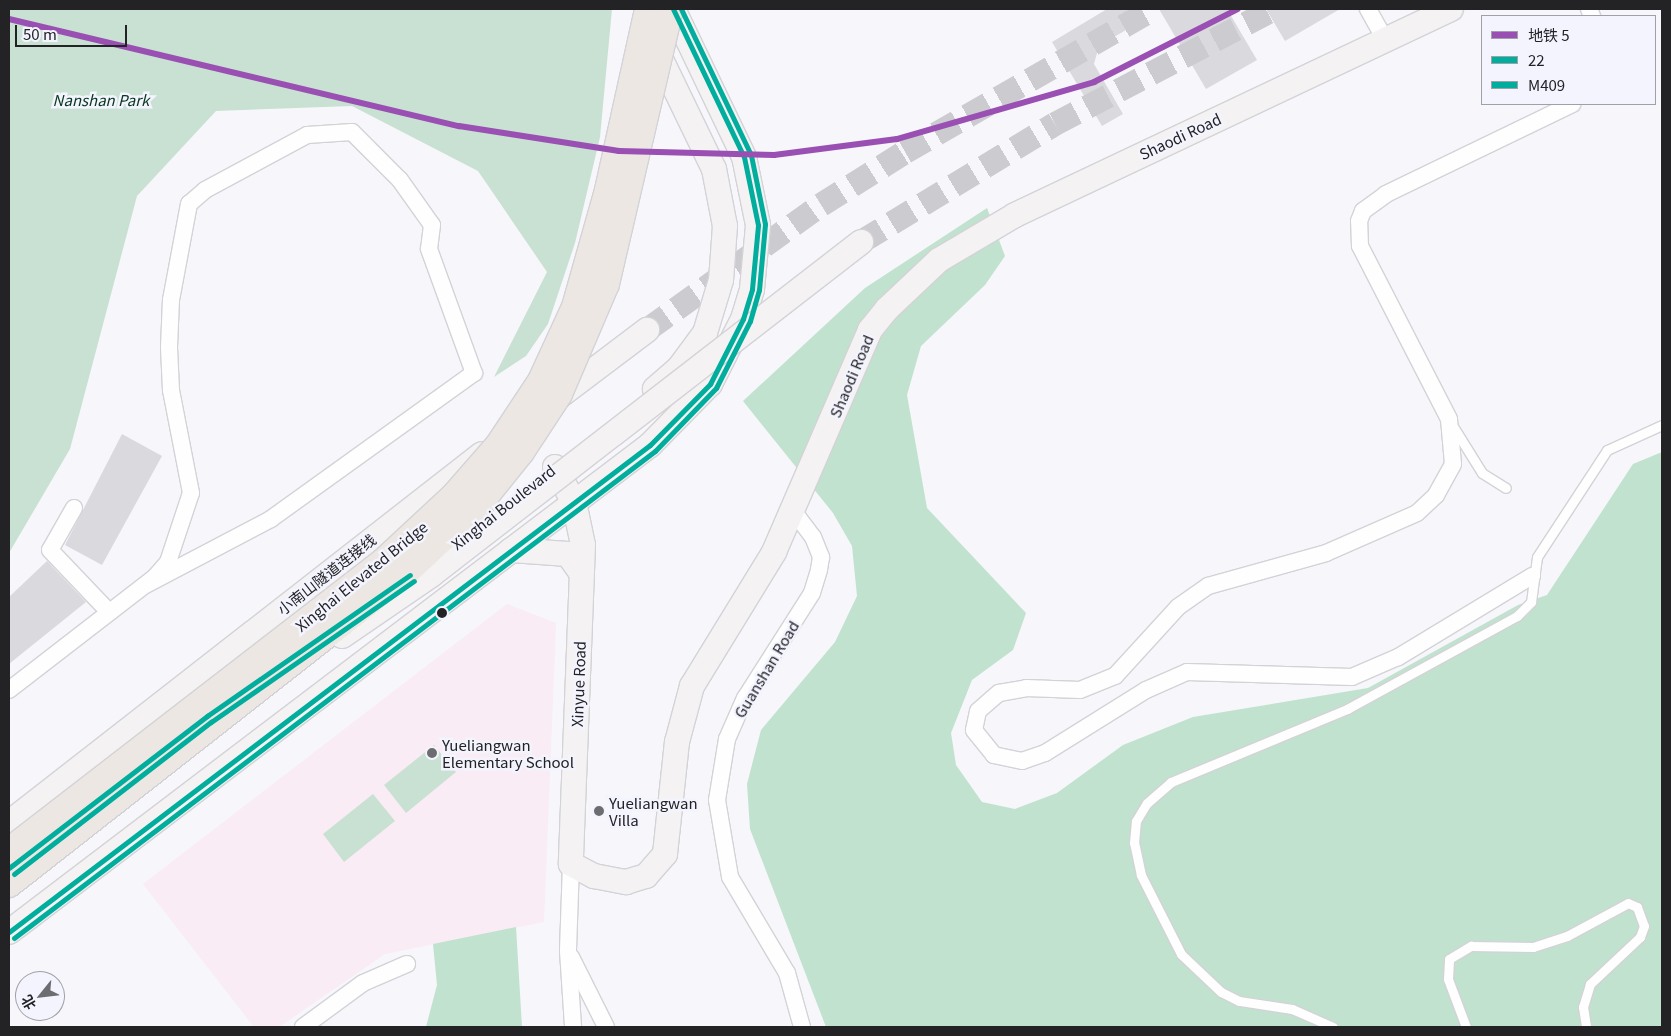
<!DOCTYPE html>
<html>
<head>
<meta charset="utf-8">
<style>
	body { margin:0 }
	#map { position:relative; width:1671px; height:1036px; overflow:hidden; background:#f6f6fb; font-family:Georgia,"Noto Sans SC",serif }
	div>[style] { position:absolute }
	.education>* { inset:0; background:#f9ecf4 }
	.green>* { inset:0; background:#c9e1d2 }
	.forest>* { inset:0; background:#c1e2ce }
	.building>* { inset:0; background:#dadade }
	.secondary-tunnel>* { height:24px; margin-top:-12px; transform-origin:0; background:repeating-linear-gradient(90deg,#ccccd0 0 24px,transparent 0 36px) }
	.roads { filter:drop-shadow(1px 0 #d3d3d7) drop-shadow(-1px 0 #d3d3d7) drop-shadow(0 1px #d3d3d7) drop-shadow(0 -1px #d3d3d7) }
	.lane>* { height:9px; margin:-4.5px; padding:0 4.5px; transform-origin:4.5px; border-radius:4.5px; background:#fefefe }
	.street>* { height:16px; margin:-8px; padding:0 8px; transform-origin:8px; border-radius:8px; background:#fefefe }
	.secondary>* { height:24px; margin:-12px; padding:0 12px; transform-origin:12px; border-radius:12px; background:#f4f2f2 }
	.bridges { filter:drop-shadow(1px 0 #d3d3d7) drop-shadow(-1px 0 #d3d3d7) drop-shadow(0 1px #d3d3d7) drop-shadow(0 -1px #d3d3d7) }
	.secondary-bridge>* { height:24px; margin:-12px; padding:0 12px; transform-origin:12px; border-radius:12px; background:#f4f2f2 }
	.primary-bridge>* { height:26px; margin:-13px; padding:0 13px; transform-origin:13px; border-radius:13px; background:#ede7e4 }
	.bus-1>* { height:5px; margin:-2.5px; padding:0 2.5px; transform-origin:2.5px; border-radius:2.5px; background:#01ad9c }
	.bus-2>* { height:5px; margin:-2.5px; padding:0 2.5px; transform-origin:2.5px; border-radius:2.5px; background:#01ad9c }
	.metro-1>* { height:6px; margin:-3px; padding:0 3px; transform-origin:3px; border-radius:3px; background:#9950b2 }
	.dots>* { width:14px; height:14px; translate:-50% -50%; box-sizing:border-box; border:2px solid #f3f4fe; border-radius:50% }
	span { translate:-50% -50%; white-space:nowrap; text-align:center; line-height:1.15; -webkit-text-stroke:5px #f3f4fe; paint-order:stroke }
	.park-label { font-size:15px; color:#07371d; font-style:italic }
	.street-label { font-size:15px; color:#232326 }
	.poi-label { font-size:15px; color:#232326 }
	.left { translate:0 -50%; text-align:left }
	.frame { position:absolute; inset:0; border:10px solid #232326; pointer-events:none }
	.legend { position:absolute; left:1481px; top:15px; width:175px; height:90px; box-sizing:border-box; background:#f3f4fe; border:1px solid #a0a0a8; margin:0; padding:6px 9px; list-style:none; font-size:15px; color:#232326 }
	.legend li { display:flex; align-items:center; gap:10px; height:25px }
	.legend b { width:25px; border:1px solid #a0a0a8 }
	.north { position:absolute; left:15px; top:971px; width:50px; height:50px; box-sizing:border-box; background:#f3f4fe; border:1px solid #a0a0a8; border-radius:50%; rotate:241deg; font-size:14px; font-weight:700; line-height:20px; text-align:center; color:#232326 }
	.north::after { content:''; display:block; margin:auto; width:18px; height:22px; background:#6d6d71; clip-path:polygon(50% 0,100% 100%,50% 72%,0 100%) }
	.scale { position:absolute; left:15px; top:25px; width:112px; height:22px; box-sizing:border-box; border:2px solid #232326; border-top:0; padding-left:6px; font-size:15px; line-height:18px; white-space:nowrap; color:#232326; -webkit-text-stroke:4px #f3f4fe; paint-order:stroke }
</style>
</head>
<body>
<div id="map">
	<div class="education">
		<div style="clip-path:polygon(507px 604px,556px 623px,544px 922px,385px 954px,279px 1027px,254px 1027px,143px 884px)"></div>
	</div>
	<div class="green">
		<div style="clip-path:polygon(9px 9px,612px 9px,600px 137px,575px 243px,548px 324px,526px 356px,494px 377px,547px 272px,478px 171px,352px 106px,216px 111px,137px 196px,70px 449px,9px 553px)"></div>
		<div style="clip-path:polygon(434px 745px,456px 772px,406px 813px,384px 785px)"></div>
		<div style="clip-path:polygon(373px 794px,395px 821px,344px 862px,323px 834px)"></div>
	</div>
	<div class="forest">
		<div style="clip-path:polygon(987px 208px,1005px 256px,985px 285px,921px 346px,907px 395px,927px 508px,1026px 613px,1013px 650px,972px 680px,951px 733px,956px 765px,982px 802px,1015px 809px,1057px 793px,1123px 745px,1193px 717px,1368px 688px,1518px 605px,1547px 595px,1633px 464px,1662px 452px,1662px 1027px,826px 1027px,750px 829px,747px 784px,761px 730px,835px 642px,857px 596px,852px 546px,833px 513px,743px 401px,865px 288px)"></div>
		<div style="clip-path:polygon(516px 927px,522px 1027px,426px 1027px,437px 985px,433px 944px)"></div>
	</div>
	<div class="building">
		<div style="clip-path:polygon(1107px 9px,1126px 9px,1136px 24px,1099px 46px,1094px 64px,1123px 114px,1102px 126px,1052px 42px)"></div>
		<div style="clip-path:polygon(1159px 9px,1227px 9px,1257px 60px,1206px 89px)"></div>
		<div style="clip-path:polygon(1266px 9px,1340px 9px,1285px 41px)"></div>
		<div style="clip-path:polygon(122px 434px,162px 456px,102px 565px,65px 545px)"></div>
		<div style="clip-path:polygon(47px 561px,86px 602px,9px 664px,9px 597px)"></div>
	</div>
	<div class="secondary-tunnel">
		<div style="left:861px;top:242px;width:227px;rotate:-31.3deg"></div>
		<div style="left:1055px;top:124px;width:247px;rotate:-27.7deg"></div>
		<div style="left:647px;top:330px;width:214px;rotate:-35.7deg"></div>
		<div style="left:821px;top:205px;width:99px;rotate:-32.2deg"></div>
		<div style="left:905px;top:152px;width:287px;rotate:-29.9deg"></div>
	</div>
	<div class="roads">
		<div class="lane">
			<div style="left:1454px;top:428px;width:53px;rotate:58.1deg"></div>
			<div style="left:1482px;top:473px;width:28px;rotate:32deg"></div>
			<div style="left:1333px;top:1027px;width:45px;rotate:-156.3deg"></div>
			<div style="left:1292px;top:1009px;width:54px;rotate:-171.4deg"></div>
			<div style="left:1239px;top:1001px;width:20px;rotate:-153deg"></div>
			<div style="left:1221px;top:992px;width:55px;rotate:-136.5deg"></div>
			<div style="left:1181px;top:954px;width:89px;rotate:-116.9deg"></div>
			<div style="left:1141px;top:875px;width:33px;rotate:-102deg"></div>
			<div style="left:1134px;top:843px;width:22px;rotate:-85deg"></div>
			<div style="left:1136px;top:821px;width:21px;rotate:-59deg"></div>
			<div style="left:1147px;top:803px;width:32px;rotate:-41deg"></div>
			<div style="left:1171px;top:782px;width:191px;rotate:-22.5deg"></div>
			<div style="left:1347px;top:709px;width:194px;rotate:-28.7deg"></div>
			<div style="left:1517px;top:616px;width:20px;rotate:-45deg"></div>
			<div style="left:1531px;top:602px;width:45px;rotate:-82.4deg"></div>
			<div style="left:1537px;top:557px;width:128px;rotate:-56.8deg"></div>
			<div style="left:1607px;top:450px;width:60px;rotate:-24.4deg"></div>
			<div style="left:1466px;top:1027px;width:51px;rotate:-110.6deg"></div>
			<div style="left:1448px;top:979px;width:20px;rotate:-87deg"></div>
			<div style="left:1449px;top:959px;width:26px;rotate:-31deg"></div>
			<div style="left:1471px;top:946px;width:62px;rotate:0.9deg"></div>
			<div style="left:1533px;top:947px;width:36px;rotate:-18deg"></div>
			<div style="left:1567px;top:936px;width:69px;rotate:-28.4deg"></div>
			<div style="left:1628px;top:903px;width:10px;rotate:24deg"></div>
			<div style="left:1637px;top:907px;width:20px;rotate:70deg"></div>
			<div style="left:1644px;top:926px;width:12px;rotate:110deg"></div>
			<div style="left:1640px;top:937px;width:69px;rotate:136.8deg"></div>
			<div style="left:1590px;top:984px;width:24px;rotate:107deg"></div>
			<div style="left:1583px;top:1007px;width:20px;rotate:81deg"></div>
		</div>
		<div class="street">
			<div style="left:1368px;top:9px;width:38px;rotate:61deg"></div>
			<div style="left:1589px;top:9px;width:8px;rotate:67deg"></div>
			<div style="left:74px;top:508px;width:48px;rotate:119.7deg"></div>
			<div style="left:50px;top:550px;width:86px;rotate:46.4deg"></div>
			<div style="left:794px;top:512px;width:31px;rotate:53deg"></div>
			<div style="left:813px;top:537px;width:22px;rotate:68deg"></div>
			<div style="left:821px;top:557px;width:13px;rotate:99deg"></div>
			<div style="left:819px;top:570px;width:24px;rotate:107deg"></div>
			<div style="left:812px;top:593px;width:125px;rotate:122.5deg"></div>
			<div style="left:745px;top:698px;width:45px;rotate:113.7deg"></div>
			<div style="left:727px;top:739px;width:62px;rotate:99.3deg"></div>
			<div style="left:717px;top:800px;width:78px;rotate:80.4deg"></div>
			<div style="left:730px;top:877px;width:112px;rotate:59.3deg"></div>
			<div style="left:787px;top:973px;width:56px;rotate:74.5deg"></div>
			<div style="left:1532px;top:576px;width:157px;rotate:148.8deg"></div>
			<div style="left:1398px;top:657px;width:50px;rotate:156.5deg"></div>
			<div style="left:1352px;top:677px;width:165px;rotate:-178.3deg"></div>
			<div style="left:1187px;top:672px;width:45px;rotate:156.3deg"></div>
			<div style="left:1146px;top:690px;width:119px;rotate:148deg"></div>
			<div style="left:1045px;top:753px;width:24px;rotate:161deg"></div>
			<div style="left:1022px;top:761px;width:29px;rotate:-168deg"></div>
			<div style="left:994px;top:755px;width:32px;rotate:-129deg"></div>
			<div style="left:974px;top:730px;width:19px;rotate:-78deg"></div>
			<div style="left:978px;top:711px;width:28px;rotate:-41deg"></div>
			<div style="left:999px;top:693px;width:27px;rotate:-10deg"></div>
			<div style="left:1026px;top:688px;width:54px;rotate:2.1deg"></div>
			<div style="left:1080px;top:690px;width:38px;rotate:-22deg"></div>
			<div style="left:1115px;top:676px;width:93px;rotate:-47.6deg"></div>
			<div style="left:1178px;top:607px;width:37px;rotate:-35deg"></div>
			<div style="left:1208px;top:586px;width:123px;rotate:-15.6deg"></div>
			<div style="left:1326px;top:553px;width:99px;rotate:-23.7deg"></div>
			<div style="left:1417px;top:513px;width:26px;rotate:-43deg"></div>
			<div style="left:1436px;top:495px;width:35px;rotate:-61deg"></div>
			<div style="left:1453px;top:464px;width:45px;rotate:-95.1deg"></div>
			<div style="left:1449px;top:419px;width:195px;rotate:-117.2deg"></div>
			<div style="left:1360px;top:246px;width:25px;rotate:-92deg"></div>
			<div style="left:1359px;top:221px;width:11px;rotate:-68deg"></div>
			<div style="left:1363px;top:211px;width:29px;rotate:-36deg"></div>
			<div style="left:1386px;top:194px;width:207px;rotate:-25.8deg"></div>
			<div style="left:9px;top:690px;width:185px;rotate:-37.7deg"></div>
			<div style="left:155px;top:577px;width:20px;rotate:-49deg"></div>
			<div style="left:168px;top:562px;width:73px;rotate:-71.6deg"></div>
			<div style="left:191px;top:493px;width:105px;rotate:-101deg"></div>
			<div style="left:171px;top:390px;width:43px;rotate:-92.7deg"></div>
			<div style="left:169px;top:347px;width:47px;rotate:-87.6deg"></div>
			<div style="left:171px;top:300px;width:98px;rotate:-79.4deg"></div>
			<div style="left:189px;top:204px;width:21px;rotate:-41deg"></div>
			<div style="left:205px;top:190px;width:116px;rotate:-28.3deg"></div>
			<div style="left:307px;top:135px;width:45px;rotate:-3.8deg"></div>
			<div style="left:352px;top:132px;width:68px;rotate:45deg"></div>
			<div style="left:400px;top:180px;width:55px;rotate:54.6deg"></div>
			<div style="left:432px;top:225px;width:24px;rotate:97deg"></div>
			<div style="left:429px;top:249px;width:132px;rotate:70.1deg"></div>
			<div style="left:474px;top:373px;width:250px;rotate:144.3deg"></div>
			<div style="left:271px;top:519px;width:140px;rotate:152.3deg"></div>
			<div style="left:571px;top:864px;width:87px;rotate:92deg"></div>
			<div style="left:568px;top:951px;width:76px;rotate:86.2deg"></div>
			<div style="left:571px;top:957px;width:78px;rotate:63.4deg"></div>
			<div style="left:303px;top:1027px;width:74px;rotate:-36.3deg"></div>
			<div style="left:363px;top:983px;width:48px;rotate:-23.4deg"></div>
		</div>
		<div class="secondary">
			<div style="left:654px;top:45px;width:138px;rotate:64.2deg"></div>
			<div style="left:714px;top:169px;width:58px;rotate:79.1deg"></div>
			<div style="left:725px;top:226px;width:54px;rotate:94.2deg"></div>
			<div style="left:721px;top:280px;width:55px;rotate:106.8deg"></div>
			<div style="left:705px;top:333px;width:44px;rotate:126.6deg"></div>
			<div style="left:679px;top:368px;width:32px;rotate:139deg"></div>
			<div style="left:553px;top:401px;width:118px;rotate:-37.1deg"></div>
			<div style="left:555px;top:467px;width:40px;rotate:62deg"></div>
			<div style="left:574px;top:502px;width:44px;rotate:78.2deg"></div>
			<div style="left:583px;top:545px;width:319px;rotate:92.2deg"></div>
			<div style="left:571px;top:864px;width:26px;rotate:28deg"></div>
			<div style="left:594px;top:876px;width:33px;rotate:11deg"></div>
			<div style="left:626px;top:882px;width:21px;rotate:-17deg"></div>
			<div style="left:646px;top:876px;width:29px;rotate:-49deg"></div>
			<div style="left:665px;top:854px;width:113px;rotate:-83.9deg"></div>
			<div style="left:677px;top:742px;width:58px;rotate:-75deg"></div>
			<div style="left:692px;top:686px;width:157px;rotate:-58.5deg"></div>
			<div style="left:774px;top:552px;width:242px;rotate:-66.6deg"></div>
			<div style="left:870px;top:330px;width:27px;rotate:-51deg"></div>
			<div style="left:887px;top:309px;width:71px;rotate:-43.3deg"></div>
			<div style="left:939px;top:260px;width:88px;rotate:-30.6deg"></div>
			<div style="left:1015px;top:215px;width:482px;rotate:-25.3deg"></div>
			<div style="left:511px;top:550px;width:57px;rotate:4deg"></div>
			<div style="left:568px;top:554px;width:24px;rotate:55deg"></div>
			<div style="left:9px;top:823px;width:600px;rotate:-37.96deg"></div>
			<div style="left:9px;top:932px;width:805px;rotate:-37.23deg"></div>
			<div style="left:650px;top:445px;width:86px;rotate:-45.5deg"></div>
			<div style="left:710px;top:384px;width:73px;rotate:-63.1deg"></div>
			<div style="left:743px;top:319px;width:31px;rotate:-73deg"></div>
			<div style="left:752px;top:289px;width:64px;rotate:-84.6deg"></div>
			<div style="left:758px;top:225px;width:69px;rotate:-101.6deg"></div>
			<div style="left:744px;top:157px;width:164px;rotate:-115.6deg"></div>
		</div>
	</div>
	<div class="bridges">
		<div class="secondary-bridge">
			<div style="left:342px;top:636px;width:108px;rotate:-34.4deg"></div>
			<div style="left:431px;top:575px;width:544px;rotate:-37.75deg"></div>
		</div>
		<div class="primary-bridge">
			<div style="left:9px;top:851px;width:473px;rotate:-37.7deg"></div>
			<div style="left:383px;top:562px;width:97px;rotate:-42.9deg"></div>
			<div style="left:454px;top:496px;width:67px;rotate:-48.7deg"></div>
			<div style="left:498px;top:446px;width:78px;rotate:-56.5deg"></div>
			<div style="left:541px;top:381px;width:81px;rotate:-65.3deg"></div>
			<div style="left:575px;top:307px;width:122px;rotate:-74.2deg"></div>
			<div style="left:608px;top:190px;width:185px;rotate:-77.5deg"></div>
			<div style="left:9px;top:884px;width:498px;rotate:-38.1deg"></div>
			<div style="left:401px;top:577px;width:107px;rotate:-43.1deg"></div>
			<div style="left:479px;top:504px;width:67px;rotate:-51.1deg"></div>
			<div style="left:521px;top:452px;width:69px;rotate:-56.8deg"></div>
			<div style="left:559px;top:394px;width:120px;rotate:-66.9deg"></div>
			<div style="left:606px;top:284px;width:282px;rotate:-76.9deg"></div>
		</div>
	</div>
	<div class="bus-1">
		<div style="left:9px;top:868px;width:250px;rotate:-37.5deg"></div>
		<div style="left:207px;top:716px;width:247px;rotate:-34.8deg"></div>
		<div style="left:9px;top:932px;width:805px;rotate:-37.23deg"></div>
		<div style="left:650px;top:445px;width:86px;rotate:-45.5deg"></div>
		<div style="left:710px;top:384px;width:73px;rotate:-63.1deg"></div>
		<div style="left:743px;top:319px;width:31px;rotate:-73deg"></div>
		<div style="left:752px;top:289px;width:64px;rotate:-84.6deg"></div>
		<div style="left:758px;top:225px;width:69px;rotate:-101.6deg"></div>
		<div style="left:744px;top:157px;width:164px;rotate:-115.6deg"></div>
	</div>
	<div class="bus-2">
		<div style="left:14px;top:874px;width:249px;rotate:-37.7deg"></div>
		<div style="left:211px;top:722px;width:247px;rotate:-34.8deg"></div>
		<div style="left:14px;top:938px;width:805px;rotate:-37.23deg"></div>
		<div style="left:655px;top:451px;width:88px;rotate:-45.9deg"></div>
		<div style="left:716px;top:388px;width:75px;rotate:-63.1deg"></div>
		<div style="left:750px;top:321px;width:32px;rotate:-74deg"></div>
		<div style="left:759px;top:290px;width:66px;rotate:-84.8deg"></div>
		<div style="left:765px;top:224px;width:70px;rotate:-101.5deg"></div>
		<div style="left:751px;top:155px;width:162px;rotate:-115.6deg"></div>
	</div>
	<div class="metro-1">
		<div style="left:9px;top:19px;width:463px;rotate:13.4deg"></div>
		<div style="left:459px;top:126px;width:162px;rotate:8.9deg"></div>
		<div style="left:619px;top:151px;width:155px;rotate:1.5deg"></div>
		<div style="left:774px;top:155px;width:124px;rotate:-7.4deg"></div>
		<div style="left:897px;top:139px;width:205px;rotate:-16.1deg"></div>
		<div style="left:1094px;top:82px;width:161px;rotate:-26.9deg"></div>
	</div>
	<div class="dots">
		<div style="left:442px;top:613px;background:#232326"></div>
		<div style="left:432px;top:753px;background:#6d6d71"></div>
		<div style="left:599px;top:811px;background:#6d6d71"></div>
	</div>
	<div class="park-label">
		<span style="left:101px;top:100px">Nanshan Park</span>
	</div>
	<div class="street-label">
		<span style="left:1180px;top:136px;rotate:-25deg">Shaodi Road</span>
		<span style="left:851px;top:376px;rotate:-67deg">Shaodi Road</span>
		<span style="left:503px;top:507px;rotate:-38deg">Xinghai Boulevard</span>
		<span style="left:326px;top:574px;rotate:-38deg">小南山隧道连接线</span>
		<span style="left:361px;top:576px;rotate:-39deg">Xinghai Elevated Bridge</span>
		<span style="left:766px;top:669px;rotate:-59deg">Guanshan Road</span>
		<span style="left:578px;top:684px;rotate:-88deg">Xinyue Road</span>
	</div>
	<div class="poi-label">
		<span class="left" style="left:442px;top:753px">Yueliangwan<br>Elementary School</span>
		<span class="left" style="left:609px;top:811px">Yueliangwan<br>Villa</span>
	</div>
	<div class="frame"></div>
	<ul class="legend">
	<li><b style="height:6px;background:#9950b2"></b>地铁 5</li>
	<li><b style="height:6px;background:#01ad9c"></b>22</li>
	<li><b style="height:6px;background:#01ad9c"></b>M409</li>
	</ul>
	<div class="north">北</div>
	<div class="scale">50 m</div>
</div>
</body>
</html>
